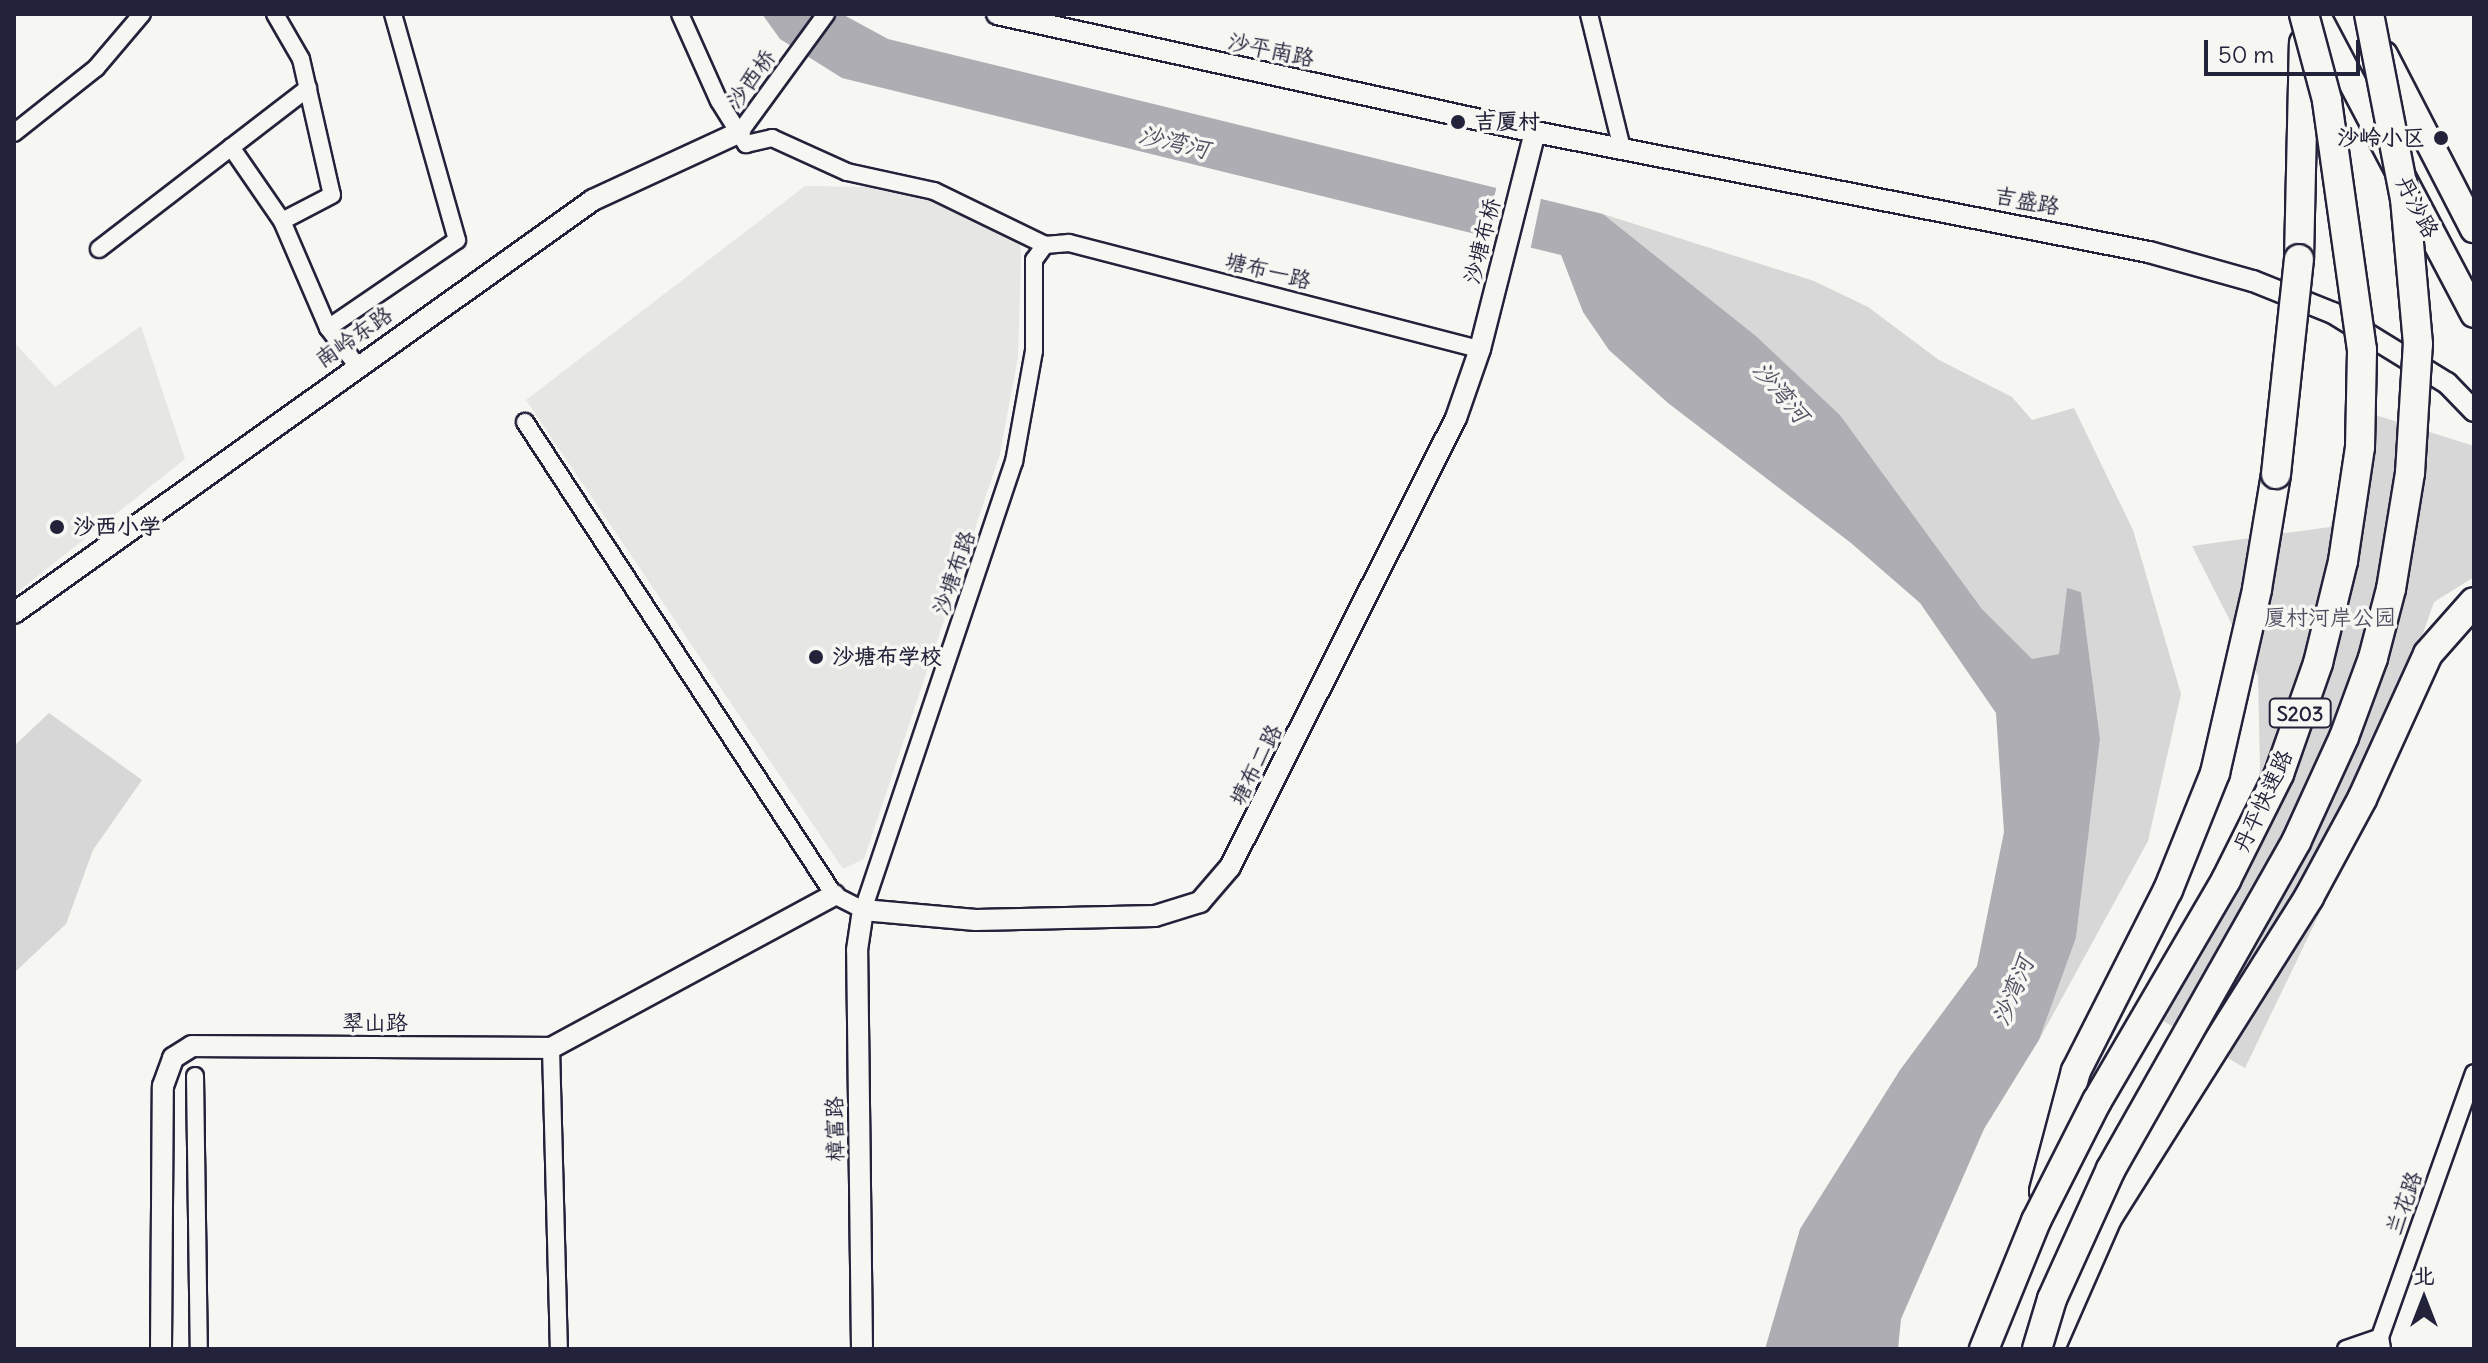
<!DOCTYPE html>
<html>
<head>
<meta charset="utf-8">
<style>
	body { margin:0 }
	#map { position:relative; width:2488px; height:1363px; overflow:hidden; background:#f6f6f2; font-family:Delius,"LXGW WenKai TC",sans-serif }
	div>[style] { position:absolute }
	.built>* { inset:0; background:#e6e6e4 }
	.green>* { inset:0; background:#d7d7d7 }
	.water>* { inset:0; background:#adadb3 }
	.pier>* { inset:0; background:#f6f6f2 }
	.roads { filter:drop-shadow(2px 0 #22223b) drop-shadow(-2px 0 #22223b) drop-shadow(0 2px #22223b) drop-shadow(0 -2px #22223b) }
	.minor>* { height:16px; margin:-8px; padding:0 8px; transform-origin:8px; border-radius:8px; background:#f6f6f2 }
	.tertiary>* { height:20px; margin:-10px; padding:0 10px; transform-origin:10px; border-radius:10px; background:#f6f6f2 }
	.primary>* { height:26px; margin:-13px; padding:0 13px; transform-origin:13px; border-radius:13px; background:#f6f6f2 }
	.trunk>* { height:28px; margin:-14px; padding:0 14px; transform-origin:14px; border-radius:14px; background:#f6f6f2 }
	.bridges { filter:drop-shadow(2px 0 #22223b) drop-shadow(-2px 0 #22223b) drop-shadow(0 2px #22223b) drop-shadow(0 -2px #22223b) }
	.trunk-bridge>* { height:28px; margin:-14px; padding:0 14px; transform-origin:14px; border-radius:14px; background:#f6f6f2 }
	.dots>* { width:22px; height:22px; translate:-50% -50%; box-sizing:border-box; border:4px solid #f6f6f2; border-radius:50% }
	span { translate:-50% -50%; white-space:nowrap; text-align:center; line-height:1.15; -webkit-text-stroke:7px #f6f6f2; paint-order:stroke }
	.shield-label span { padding:2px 6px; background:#f6f6f2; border:2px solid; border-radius:6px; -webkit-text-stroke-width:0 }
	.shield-label { font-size:20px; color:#22223b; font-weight:700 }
	.street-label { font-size:22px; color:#22223b }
	.poi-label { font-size:22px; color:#22223b; font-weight:700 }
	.left { translate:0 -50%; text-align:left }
	.right { translate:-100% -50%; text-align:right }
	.park-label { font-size:22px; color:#4f4f62 }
	.water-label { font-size:24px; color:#535365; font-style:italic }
	.frame { position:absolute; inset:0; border:16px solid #22223b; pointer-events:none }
	.north { position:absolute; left:2384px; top:1259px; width:80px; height:80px; -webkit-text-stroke:6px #f6f6f2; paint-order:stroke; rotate:0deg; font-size:22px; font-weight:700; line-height:32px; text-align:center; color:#22223b }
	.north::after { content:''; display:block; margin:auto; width:28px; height:36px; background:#22223b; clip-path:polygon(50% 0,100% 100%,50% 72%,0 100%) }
	.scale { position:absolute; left:2204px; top:40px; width:156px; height:36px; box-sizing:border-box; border:4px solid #22223b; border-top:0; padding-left:10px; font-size:24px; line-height:28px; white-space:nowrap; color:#22223b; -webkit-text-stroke:6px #f6f6f2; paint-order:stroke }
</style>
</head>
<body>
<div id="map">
	<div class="built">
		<div style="clip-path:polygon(805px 186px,867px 187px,936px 202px,1020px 241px,1021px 260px,1018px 357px,1000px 454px,864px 859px,843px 869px,526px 400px)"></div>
		<div style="clip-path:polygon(141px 326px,185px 459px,14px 595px,14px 342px,55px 387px)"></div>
	</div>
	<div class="green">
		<div style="clip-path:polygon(1603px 214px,1814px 281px,1868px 307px,1939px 360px,2012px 397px,2032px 420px,2074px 408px,2133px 530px,2181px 694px,2148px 841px,2039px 1040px,2076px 938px,2100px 739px,2081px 592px,2067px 589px,2059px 654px,2032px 660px,1982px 609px,1840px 415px,1756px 336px)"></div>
		<div style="clip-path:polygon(2366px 412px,2474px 446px,2474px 577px,2434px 602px,2338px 875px,2245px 1068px,2158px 1018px,2250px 857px,2260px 768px,2258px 676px,2192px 546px,2330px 527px)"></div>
		<div style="clip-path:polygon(49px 713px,142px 780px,93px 850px,66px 924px,14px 973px,14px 746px)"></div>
	</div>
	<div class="water">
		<div style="clip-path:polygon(762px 14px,842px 14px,888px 39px,1603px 214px,1756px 336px,1840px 415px,1982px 609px,2032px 659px,2059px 654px,2067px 588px,2081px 592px,2100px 739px,2076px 938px,2039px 1040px,1984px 1129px,1901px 1319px,1898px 1349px,1765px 1349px,1800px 1229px,1900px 1070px,1977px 966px,2004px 832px,1996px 713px,1920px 603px,1851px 543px,1668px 403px,1609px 350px,1583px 312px,1561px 255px,842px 78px,780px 39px)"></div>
	</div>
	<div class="pier">
		<div style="clip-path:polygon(1498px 182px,1542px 194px,1530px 251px,1483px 238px)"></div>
	</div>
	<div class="roads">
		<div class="minor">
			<div style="left:275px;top:14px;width:52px;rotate:60deg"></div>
			<div style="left:301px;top:59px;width:139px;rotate:77.2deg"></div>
			<div style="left:332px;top:195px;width:56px;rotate:152.5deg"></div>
			<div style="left:282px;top:221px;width:116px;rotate:66.7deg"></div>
			<div style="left:680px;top:14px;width:95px;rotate:65.9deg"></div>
			<div style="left:719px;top:101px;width:51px;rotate:57.9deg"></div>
			<div style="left:746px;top:144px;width:27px;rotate:-13deg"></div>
			<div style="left:772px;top:138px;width:82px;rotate:24.4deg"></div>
			<div style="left:847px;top:172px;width:89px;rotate:12.3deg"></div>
			<div style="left:934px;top:191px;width:123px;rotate:25.9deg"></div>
			<div style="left:1589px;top:14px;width:138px;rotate:76.2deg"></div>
			<div style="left:740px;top:132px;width:146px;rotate:-53.9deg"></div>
			<div style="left:14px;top:133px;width:105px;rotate:-38.4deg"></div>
			<div style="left:96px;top:68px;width:71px;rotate:-49.6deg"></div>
			<div style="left:231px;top:147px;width:90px;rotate:55.4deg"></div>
			<div style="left:1045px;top:245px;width:24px;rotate:-5deg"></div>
			<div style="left:1069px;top:243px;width:424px;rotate:14.5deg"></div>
			<div style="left:99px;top:249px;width:264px;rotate:-37.6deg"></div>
			<div style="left:356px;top:364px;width:46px;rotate:-127.9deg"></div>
			<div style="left:328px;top:328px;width:156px;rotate:-34.3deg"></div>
			<div style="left:457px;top:240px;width:235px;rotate:-105.8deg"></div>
			<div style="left:525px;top:422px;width:565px;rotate:56.84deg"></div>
			<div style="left:834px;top:895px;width:33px;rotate:27deg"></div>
			<div style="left:863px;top:910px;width:473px;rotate:-71.4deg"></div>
			<div style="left:1014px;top:462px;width:113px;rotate:-79.8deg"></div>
			<div style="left:1034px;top:351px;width:91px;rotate:-90deg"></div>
			<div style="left:1034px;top:260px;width:19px;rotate:-54deg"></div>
			<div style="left:551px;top:1048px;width:301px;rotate:88.5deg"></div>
			<div style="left:195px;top:1076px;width:273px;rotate:89.2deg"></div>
			<div style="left:2346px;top:1349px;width:36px;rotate:-19deg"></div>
			<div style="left:2382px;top:1349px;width:12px;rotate:-99deg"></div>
			<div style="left:2380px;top:1337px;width:280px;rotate:-70.4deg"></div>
		</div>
		<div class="tertiary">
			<div style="left:997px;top:14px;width:551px;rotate:12.37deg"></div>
			<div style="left:1535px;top:132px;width:626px;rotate:11.06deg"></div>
			<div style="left:2149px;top:252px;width:108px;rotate:15.6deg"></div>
			<div style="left:2253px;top:281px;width:86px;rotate:21.8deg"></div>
			<div style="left:2333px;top:313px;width:134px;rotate:31.6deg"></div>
			<div style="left:2447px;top:383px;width:39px;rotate:46deg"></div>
			<div style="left:14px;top:613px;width:711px;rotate:-35.5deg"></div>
			<div style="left:593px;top:200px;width:162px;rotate:-24.8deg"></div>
			<div style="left:161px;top:1349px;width:263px;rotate:-89.6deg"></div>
			<div style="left:163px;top:1086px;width:30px;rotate:-70deg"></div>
			<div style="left:173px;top:1058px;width:22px;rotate:-32deg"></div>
			<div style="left:192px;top:1046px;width:359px;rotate:0.3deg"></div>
			<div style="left:551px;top:1048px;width:322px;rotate:-28.4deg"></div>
			<div style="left:862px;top:1349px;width:399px;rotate:-90.7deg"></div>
			<div style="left:857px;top:950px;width:40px;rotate:-81.5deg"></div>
			<div style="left:863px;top:910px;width:113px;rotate:5.1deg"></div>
			<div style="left:976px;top:920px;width:179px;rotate:-1.3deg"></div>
			<div style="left:1155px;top:916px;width:47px;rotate:-17.3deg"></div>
			<div style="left:1200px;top:902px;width:46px;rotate:-49.4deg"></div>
			<div style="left:1230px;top:867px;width:503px;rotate:-63.28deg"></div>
			<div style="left:1456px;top:418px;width:73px;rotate:-70.8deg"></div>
			<div style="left:1480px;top:349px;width:224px;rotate:-75.8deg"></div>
		</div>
		<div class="primary">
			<div style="left:2316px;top:14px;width:339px;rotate:62.2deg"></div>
			<div style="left:2384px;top:55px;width:196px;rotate:62.7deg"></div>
		</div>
		<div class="trunk">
			<div style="left:2299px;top:259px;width:216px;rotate:-88.7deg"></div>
			<div style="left:2044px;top:1191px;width:124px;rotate:-75.1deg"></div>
			<div style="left:2076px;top:1071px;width:203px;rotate:-63.1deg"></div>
			<div style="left:2168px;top:890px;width:126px;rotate:-68.1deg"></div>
			<div style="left:2215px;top:773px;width:189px;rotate:-77.1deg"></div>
			<div style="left:2257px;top:589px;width:117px;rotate:-80.6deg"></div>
			<div style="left:2050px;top:1348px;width:142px;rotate:-66.3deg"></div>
			<div style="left:2107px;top:1218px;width:379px;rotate:-57.8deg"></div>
			<div style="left:2309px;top:897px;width:111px;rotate:-61.6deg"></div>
			<div style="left:2362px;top:799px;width:159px;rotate:-65.5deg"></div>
			<div style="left:2428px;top:654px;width:69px;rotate:-48.5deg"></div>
		</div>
	</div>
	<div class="bridges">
		<div class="trunk-bridge">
			<div style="left:2276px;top:474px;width:216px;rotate:-83.9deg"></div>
			<div style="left:1984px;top:1349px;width:138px;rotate:-67.9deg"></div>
			<div style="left:2036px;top:1221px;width:135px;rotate:-63.1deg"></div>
			<div style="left:2097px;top:1101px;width:256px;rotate:-59.7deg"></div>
			<div style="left:2226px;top:880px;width:119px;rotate:-63.4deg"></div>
			<div style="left:2279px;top:774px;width:118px;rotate:-70.6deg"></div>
			<div style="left:2318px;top:663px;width:105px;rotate:-76.2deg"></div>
			<div style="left:2343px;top:561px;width:115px;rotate:-81.5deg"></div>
			<div style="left:2360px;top:447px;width:97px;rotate:-88.8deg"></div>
			<div style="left:2362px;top:350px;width:252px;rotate:-98deg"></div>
			<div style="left:2327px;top:100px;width:89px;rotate:-105deg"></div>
			<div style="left:2037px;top:1349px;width:52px;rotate:-73.3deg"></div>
			<div style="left:2052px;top:1299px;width:143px;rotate:-65.6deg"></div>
			<div style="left:2111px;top:1169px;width:376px;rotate:-60.5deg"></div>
			<div style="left:2296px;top:842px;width:115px;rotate:-65.4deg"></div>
			<div style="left:2344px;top:737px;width:84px;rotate:-69.8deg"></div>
			<div style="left:2373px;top:658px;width:71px;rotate:-75.4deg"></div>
			<div style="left:2391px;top:589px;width:118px;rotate:-80.7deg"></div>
			<div style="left:2410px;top:473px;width:129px;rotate:-86.5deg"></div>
			<div style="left:2418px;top:344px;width:146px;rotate:-95.1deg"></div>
			<div style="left:2405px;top:199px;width:188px;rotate:-101deg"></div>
		</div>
	</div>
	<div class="dots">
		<div style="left:1458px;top:122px;background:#22223b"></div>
		<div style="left:2441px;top:138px;background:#22223b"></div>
		<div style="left:57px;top:527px;background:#22223b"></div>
		<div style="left:816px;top:657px;background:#22223b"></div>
	</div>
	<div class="shield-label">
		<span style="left:2300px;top:713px">S203</span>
	</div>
	<div class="street-label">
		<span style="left:1271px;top:50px;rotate:12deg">沙平南路</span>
		<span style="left:751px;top:79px;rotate:-54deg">沙西桥</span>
		<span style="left:2027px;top:201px;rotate:11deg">吉盛路</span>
		<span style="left:2417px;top:207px;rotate:62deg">丹沙路</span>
		<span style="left:1482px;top:241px;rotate:-76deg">沙塘布桥</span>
		<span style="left:1268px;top:271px;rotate:14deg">塘布一路</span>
		<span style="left:354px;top:337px;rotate:-35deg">南岭东路</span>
		<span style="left:954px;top:573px;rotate:-71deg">沙塘布路</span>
		<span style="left:1256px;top:765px;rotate:-63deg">塘布二路</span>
		<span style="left:2263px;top:801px;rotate:-65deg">丹平快速路</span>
		<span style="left:375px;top:1023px">翠山路</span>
		<span style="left:835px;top:1129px;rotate:-91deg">樟富路</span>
		<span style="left:2404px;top:1203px;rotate:-70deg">兰花路</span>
	</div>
	<div class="poi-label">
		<span class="left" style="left:1474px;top:122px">吉厦村</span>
		<span class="right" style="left:2425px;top:138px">沙岭小区</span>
		<span class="left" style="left:73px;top:527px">沙西小学</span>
		<span class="left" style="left:832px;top:657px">沙塘布学校</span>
	</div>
	<div class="park-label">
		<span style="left:2330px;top:618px">厦村河岸公园</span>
	</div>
	<div class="water-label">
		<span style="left:1174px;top:142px;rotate:13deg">沙湾河</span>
		<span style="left:1781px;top:392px;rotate:50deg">沙湾河</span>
		<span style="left:2013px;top:991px;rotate:-68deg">沙湾河</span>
	</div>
	<div class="frame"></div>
	<div class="north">北</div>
	<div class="scale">50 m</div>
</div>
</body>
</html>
